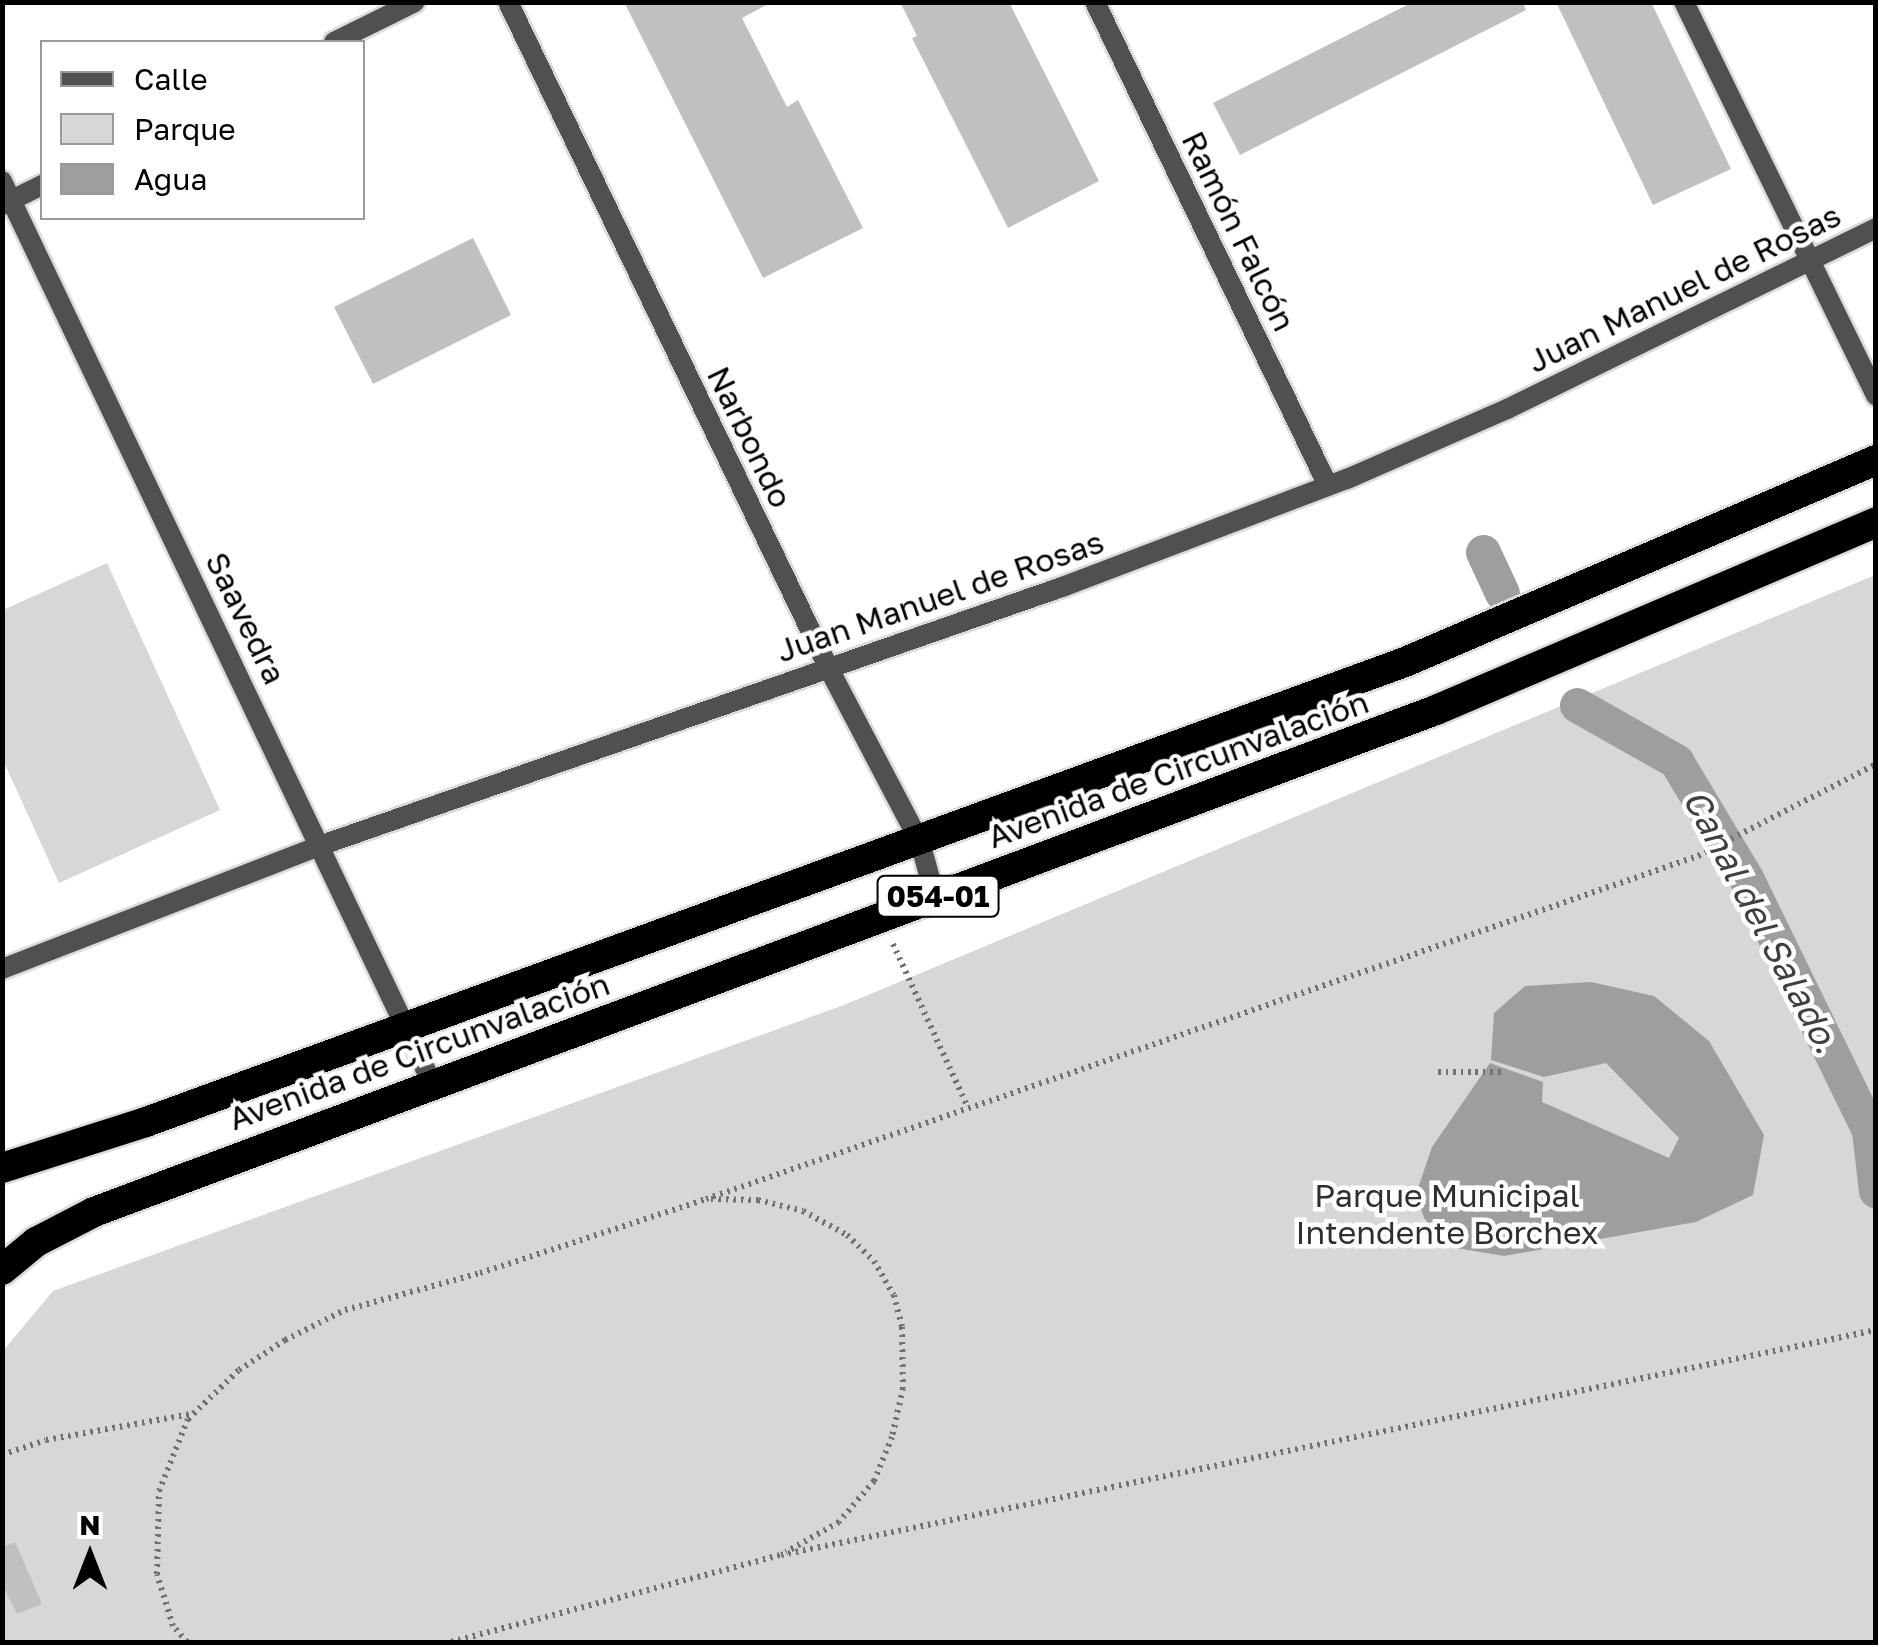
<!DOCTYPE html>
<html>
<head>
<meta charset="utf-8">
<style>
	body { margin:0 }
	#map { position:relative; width:1878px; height:1645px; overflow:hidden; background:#fff; font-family:"Golos Text",sans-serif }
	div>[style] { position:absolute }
	.green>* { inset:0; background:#d7d7d7 }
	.water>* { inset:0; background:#9e9e9e }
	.canal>* { height:35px; margin:-17.5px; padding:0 17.5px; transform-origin:17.5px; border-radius:17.5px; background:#9e9e9e }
	.building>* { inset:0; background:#c0c0c0 }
	.path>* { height:6px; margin-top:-3px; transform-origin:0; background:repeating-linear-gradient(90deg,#727272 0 2.5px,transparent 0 7.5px) }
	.roads { filter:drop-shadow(2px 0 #dbdbdb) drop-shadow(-2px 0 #dbdbdb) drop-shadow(0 2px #dbdbdb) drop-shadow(0 -2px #dbdbdb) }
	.street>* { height:20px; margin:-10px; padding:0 10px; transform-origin:10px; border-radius:10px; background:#505050 }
	.highway>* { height:30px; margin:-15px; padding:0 15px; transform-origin:15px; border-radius:15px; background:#000 }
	span { translate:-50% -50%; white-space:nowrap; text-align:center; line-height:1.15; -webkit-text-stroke:9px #fff; paint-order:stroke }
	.shield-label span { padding:2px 8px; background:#fff; border:2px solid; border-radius:8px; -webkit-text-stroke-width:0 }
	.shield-label { font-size:30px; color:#000; font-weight:700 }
	.street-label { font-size:32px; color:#000 }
	.park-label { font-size:32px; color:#2e2e2e }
	.water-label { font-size:35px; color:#3f3f3f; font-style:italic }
	.frame { position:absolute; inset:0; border:5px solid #000; pointer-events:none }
	.legend { position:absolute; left:40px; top:40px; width:325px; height:180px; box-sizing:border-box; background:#fff; border:2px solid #999; margin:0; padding:12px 18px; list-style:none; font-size:30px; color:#000 }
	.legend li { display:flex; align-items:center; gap:20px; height:50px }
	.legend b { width:50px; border:2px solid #999 }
	.north { position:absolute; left:40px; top:1505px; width:100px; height:100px; -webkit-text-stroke:8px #fff; paint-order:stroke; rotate:0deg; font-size:28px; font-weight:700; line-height:40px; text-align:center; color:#000 }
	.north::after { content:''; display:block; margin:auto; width:35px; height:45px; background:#000; clip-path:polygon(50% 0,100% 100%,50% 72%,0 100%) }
</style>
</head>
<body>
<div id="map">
	<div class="green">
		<div style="clip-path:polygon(107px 563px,220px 810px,59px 883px,3px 760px,3px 610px)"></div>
		<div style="clip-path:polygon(1875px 575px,1875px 1642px,3px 1642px,3px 1351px,53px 1291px,844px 1005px)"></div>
	</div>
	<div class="water">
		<div style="clip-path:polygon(1591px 982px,1654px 996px,1709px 1041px,1764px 1135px,1753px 1195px,1696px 1222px,1504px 1256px,1450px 1247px,1424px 1218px,1416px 1194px,1432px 1147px,1490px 1063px,1543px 1082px,1542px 1102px,1669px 1158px,1679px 1138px,1606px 1063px,1544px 1077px,1491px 1060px,1494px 1013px,1525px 986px)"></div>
	</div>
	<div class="canal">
		<div style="left:1483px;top:552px;width:45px;rotate:65.1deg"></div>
		<div style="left:1577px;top:705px;width:114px;rotate:29.5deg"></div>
		<div style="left:1676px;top:761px;width:136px;rotate:59.1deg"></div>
		<div style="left:1746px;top:878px;width:280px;rotate:64deg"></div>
		<div style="left:1869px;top:1130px;width:61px;rotate:83.5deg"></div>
	</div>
	<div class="building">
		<div style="clip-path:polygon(624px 2px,772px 2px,742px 18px,787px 107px,798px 100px,863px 228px,763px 278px)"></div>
		<div style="clip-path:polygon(900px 2px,1009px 2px,1099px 181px,1008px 228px,912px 38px,917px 36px)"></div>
		<div style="clip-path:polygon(1413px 2px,1522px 2px,1526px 10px,1240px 155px,1213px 103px)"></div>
		<div style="clip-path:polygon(1556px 2px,1651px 2px,1731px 169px,1653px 205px)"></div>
		<div style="clip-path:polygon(473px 238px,511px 315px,373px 384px,334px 307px)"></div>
		<div style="clip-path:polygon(15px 1542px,42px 1604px,17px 1614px,2px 1583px,2px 1548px)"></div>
	</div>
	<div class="path">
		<div style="left:893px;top:944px;width:178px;rotate:65.4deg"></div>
		<div style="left:1438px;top:1072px;width:63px"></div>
		<div style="left:711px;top:1199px;width:47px;rotate:1.2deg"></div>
		<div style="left:758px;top:1200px;width:46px;rotate:13.7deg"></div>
		<div style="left:803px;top:1211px;width:50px;rotate:28.6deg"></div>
		<div style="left:847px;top:1235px;width:37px;rotate:44deg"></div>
		<div style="left:874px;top:1261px;width:39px;rotate:60deg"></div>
		<div style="left:894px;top:1295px;width:33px;rotate:76deg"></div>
		<div style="left:902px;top:1327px;width:61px;rotate:89.1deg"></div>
		<div style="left:903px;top:1388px;width:50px;rotate:102.7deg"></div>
		<div style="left:892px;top:1437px;width:48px;rotate:112.2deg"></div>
		<div style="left:874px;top:1481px;width:54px;rotate:130.5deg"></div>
		<div style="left:839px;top:1522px;width:61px;rotate:150.5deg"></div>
		<div style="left:2px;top:1455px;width:46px;rotate:-18.8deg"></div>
		<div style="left:46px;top:1440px;width:147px;rotate:-10.2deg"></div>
		<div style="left:187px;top:1642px;width:21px;rotate:-131deg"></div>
		<div style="left:173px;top:1626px;width:54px;rotate:-107.1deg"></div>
		<div style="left:157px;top:1574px;width:83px;rotate:-88.6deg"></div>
		<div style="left:159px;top:1491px;width:78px;rotate:-68.1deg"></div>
		<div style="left:188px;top:1419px;width:71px;rotate:-43.9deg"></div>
		<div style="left:239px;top:1370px;width:55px;rotate:-33.1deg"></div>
		<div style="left:285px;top:1340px;width:67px;rotate:-26.6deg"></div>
		<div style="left:345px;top:1310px;width:140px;rotate:-15.3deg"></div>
		<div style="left:480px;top:1273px;width:238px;rotate:-18.1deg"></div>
		<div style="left:706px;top:1199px;width:1050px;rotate:-19.07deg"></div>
		<div style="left:1698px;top:856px;width:200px;rotate:-27.3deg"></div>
		<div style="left:451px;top:1642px;width:341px;rotate:-14.8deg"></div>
		<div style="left:781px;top:1555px;width:1118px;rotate:-11.61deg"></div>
	</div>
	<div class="roads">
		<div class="street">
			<div style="left:508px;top:2px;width:738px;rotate:64.3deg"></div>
			<div style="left:828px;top:667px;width:198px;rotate:62.3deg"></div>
			<div style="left:920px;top:842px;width:57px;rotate:74.7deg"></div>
			<div style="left:1095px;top:2px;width:537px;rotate:64.29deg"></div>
			<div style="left:1684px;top:2px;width:438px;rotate:64deg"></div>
			<div style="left:334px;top:42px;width:90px;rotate:-26.3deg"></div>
			<div style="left:2px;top:181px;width:999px;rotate:64.51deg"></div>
			<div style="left:2px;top:205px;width:45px;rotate:-26.6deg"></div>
			<div style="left:2px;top:969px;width:343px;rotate:-21.2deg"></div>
			<div style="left:322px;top:845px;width:784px;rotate:-19.22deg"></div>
			<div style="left:1062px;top:587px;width:305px;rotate:-20.8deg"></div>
			<div style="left:1347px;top:479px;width:175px;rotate:-23.6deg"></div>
			<div style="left:1507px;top:409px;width:411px;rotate:-26.1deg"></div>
		</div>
		<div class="highway">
			<div style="left:2px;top:1168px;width:151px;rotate:-17.7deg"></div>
			<div style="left:146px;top:1122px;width:1340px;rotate:-20.07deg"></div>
			<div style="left:1405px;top:662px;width:512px;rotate:-23.21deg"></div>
			<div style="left:2px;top:1270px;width:44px;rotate:-39.5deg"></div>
			<div style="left:36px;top:1242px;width:65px;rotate:-27.3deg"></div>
			<div style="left:94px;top:1212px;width:1433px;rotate:-20.51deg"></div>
			<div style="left:1436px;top:710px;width:478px;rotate:-23.1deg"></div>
		</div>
	</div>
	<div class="shield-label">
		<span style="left:938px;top:896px">054-01</span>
	</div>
	<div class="street-label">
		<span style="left:1239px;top:231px;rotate:64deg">Ramón Falcón</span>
		<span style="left:1684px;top:288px;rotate:-26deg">Juan Manuel de Rosas</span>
		<span style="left:750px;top:437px;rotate:64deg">Narbondo</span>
		<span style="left:940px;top:596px;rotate:-19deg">Juan Manuel de Rosas</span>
		<span style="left:246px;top:618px;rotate:64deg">Saavedra</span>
		<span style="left:1178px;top:769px;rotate:-20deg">Avenida de Circunvalación</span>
		<span style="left:419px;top:1051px;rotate:-20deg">Avenida de Circunvalación</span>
	</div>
	<div class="park-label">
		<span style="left:1447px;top:1214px">Parque Municipal<br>Intendente Borchex</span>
	</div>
	<div class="water-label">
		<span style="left:1762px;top:921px;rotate:62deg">Canal del Salado.</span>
	</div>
	<div class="frame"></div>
	<ul class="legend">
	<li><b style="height:12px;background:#505050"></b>Calle</li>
	<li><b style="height:28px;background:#d7d7d7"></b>Parque</li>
	<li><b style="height:28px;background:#9e9e9e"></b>Agua</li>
	</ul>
	<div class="north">N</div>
</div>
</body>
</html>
